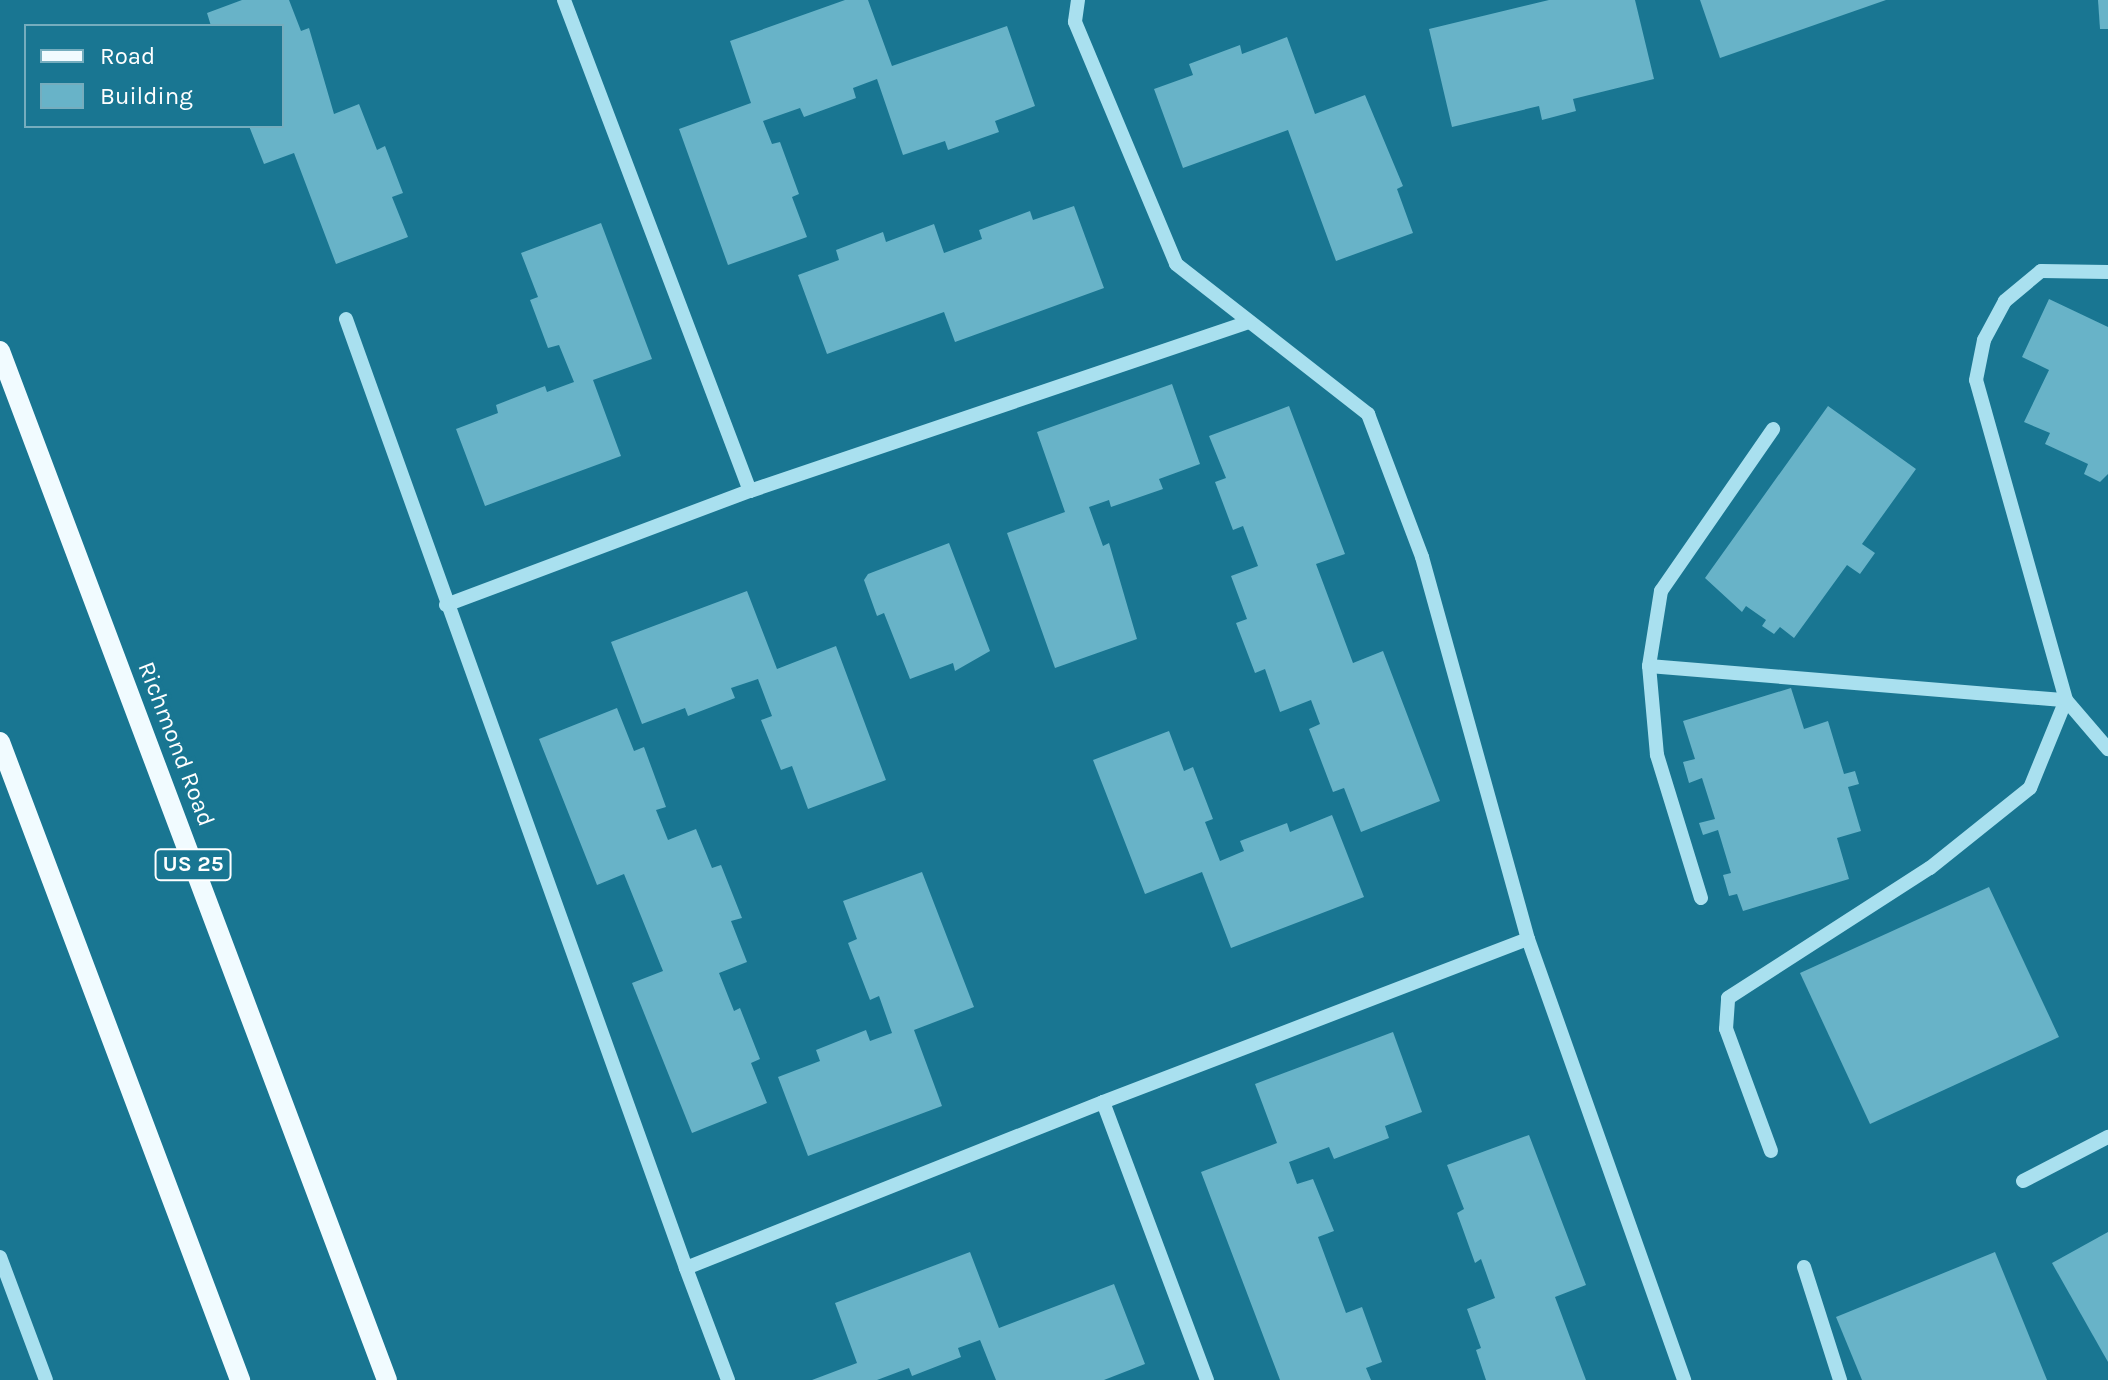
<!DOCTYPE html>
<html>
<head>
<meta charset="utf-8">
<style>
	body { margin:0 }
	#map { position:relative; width:2108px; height:1380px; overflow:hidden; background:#197692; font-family:Karla,sans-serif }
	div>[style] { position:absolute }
	.building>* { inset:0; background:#68b3c8 }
	.minor>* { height:14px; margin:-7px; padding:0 7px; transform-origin:7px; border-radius:7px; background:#a9e0ef }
	.major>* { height:20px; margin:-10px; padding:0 10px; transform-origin:10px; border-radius:10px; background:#f1fbff }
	span { translate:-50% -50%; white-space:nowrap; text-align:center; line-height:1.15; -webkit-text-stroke:8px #197692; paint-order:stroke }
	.shield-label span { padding:2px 6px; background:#197692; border:2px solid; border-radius:6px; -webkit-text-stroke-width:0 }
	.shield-label { font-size:22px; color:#fff; font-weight:700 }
	.street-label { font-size:24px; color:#fff }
	.legend { position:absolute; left:24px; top:24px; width:260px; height:104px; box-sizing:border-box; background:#197692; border:2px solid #75adbe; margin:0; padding:10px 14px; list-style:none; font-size:24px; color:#fff }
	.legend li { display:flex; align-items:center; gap:16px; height:40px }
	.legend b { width:40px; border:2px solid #75adbe }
</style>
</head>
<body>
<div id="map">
	<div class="building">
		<div style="clip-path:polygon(242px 0,289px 0,301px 31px,309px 28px,334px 114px,359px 104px,377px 150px,385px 146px,403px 193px,392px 197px,408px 237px,336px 264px,294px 153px,264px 164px,249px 126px,282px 126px,282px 26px,211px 26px,207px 13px)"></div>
		<div style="clip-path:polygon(845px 0,868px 0,892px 66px,1007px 26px,1035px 106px,995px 121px,999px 132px,948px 150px,945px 141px,903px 155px,877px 79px,853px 88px,856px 98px,804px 117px,800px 108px,763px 121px,772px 144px,780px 142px,799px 194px,792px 197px,807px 237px,728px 265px,679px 129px,751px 103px,730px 41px)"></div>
		<div style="clip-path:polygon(1549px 0,1635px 0,1654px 79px,1573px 99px,1576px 111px,1542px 120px,1539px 106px,1452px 127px,1429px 29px)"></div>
		<div style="clip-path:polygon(1700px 0,1886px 0,1720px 58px)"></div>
		<div style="clip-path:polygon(2098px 0,2108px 0,2108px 29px,2100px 29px)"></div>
		<div style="clip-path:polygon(1287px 37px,1315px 114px,1365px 95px,1403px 186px,1397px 189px,1413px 233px,1336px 261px,1288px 130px,1183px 168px,1154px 89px,1193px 75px,1189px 64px,1240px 45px,1242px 54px)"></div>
		<div style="clip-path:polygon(1074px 206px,1104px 288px,955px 342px,944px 312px,827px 354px,798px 275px,839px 260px,836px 250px,883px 232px,886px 242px,934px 224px,944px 253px,982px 239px,979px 230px,1030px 211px,1033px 220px)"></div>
		<div style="clip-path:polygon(601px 223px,652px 359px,593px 380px,621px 456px,485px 506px,456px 429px,498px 413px,496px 405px,545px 386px,547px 392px,574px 382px,559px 345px,548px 348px,530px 300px,538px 297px,521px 253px)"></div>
		<div style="clip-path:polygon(2049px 299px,2108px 327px,2108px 474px,2100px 482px,2084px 474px,2088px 464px,2045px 444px,2050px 433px,2024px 422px,2049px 370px,2022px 357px)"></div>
		<div style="clip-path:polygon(1172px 384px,1200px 464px,1159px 479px,1163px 489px,1111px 507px,1109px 500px,1089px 507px,1103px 546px,1109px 543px,1137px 639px,1055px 668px,1007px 533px,1065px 512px,1037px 432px)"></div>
		<div style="clip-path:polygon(1289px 406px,1345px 554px,1316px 564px,1353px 663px,1383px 651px,1440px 801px,1361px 832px,1344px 788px,1333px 792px,1309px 729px,1320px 724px,1311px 700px,1280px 712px,1265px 669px,1255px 673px,1236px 623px,1247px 619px,1231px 576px,1258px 566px,1243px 526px,1233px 530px,1215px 482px,1226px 478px,1209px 436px)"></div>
		<div style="clip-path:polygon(1828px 406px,1916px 469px,1862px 544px,1875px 553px,1860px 574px,1847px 565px,1794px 638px,1780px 627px,1774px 634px,1762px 626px,1766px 620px,1746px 606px,1742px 612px,1705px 578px)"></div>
		<div style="clip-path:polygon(949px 543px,990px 651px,955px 671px,953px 663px,910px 679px,884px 613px,877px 616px,864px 580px,868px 574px)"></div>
		<div style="clip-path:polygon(747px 591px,777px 669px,836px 646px,886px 780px,808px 809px,792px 766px,781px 770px,761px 720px,772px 716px,758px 679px,731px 688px,735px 698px,688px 716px,685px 708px,642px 724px,611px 642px)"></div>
		<div style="clip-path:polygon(1791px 688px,1804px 729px,1828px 721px,1844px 774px,1855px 771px,1859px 784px,1848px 787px,1861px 831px,1837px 838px,1849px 879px,1743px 911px,1737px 894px,1729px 896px,1723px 875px,1731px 873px,1718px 830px,1703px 835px,1699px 823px,1715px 819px,1702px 778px,1689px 783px,1683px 762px,1695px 759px,1683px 721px)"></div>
		<div style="clip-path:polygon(617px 708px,634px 751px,644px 747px,666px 807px,656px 810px,668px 840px,696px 829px,712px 868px,721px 865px,742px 918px,731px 921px,747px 962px,719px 973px,734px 1011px,740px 1008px,760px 1059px,751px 1063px,767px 1103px,692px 1133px,632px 983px,663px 971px,624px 874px,597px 885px,539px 739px)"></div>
		<div style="clip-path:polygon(1169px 731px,1184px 771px,1193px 767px,1213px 819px,1205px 822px,1220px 861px,1244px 851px,1240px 841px,1287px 823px,1290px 832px,1332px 815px,1364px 897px,1231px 948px,1202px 872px,1145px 894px,1093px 760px)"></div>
		<div style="clip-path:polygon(922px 872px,974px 1007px,914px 1030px,942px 1106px,808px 1156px,778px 1077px,820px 1061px,816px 1050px,866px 1030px,870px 1041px,892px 1033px,879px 996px,870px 1000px,848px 943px,857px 939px,843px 901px)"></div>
		<div style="clip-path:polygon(1989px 887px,2059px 1037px,1870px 1124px,1800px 973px)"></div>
		<div style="clip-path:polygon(1393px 1032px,1422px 1112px,1385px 1126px,1389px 1138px,1334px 1159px,1329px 1147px,1289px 1162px,1297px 1184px,1313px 1179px,1334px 1231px,1318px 1237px,1346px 1313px,1362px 1307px,1382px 1362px,1366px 1368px,1371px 1380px,1280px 1380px,1201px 1172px,1277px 1143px,1255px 1084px)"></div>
		<div style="clip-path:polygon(1529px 1135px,1586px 1285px,1555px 1297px,1586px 1380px,1486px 1380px,1476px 1350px,1481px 1348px,1467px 1309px,1495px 1298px,1481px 1259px,1475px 1263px,1457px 1213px,1464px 1209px,1447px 1165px)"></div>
		<div style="clip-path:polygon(2108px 1232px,2108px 1362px,2052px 1263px)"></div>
		<div style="clip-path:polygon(970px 1252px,999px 1328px,1114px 1284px,1145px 1364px,1104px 1380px,996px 1380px,980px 1340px,958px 1348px,961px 1357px,912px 1376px,909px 1368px,877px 1380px,812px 1380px,857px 1363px,835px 1303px)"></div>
		<div style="clip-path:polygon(1995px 1252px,2047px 1380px,1862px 1380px,1836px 1317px)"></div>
	</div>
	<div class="minor">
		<div style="left:1078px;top:0;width:22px;rotate:98deg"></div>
		<div style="left:1075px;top:22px;width:262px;rotate:67.3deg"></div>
		<div style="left:1176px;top:264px;width:244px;rotate:38deg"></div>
		<div style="left:1368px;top:414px;width:153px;rotate:69.3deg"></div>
		<div style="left:1422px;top:557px;width:396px;rotate:74.5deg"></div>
		<div style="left:346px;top:319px;width:1008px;rotate:70.29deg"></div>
		<div style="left:750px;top:491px;width:527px;rotate:-18.71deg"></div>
		<div style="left:446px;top:605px;width:325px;rotate:-20.6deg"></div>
		<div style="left:750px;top:491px;width:525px;rotate:-110.75deg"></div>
		<div style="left:1649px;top:666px;width:418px;rotate:4.7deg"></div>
		<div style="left:2066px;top:700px;width:65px;rotate:49.4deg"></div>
		<div style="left:1701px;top:898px;width:150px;rotate:-107.1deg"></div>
		<div style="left:1657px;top:755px;width:89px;rotate:-95.1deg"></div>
		<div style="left:1649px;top:666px;width:76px;rotate:-80.9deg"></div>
		<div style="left:1661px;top:591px;width:197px;rotate:-55.3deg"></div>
		<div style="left:1103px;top:1102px;width:455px;rotate:-21deg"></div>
		<div style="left:1528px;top:939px;width:468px;rotate:70.5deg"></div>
		<div style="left:1771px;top:1151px;width:130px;rotate:-110.2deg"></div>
		<div style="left:1726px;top:1029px;width:31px;rotate:-86deg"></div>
		<div style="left:1728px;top:998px;width:240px;rotate:-32.8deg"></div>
		<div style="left:1930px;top:868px;width:128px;rotate:-38.7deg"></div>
		<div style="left:2030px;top:788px;width:95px;rotate:-67.8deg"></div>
		<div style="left:2066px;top:700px;width:332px;rotate:-105.7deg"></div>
		<div style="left:1976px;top:380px;width:41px;rotate:-78.7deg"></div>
		<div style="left:1984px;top:340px;width:44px;rotate:-61.7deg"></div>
		<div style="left:2005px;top:301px;width:47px;rotate:-39.8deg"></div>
		<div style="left:2041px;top:271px;width:67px;rotate:0.9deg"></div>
		<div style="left:2023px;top:1181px;width:96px;rotate:-27.4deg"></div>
		<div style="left:0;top:1257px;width:131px;rotate:69.5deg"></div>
		<div style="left:1804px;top:1267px;width:119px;rotate:72.3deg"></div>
		<div style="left:728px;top:1380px;width:120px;rotate:-110.6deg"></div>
		<div style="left:686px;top:1268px;width:449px;rotate:-21.7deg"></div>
		<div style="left:1103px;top:1102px;width:297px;rotate:69.5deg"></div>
	</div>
	<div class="major">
		<div style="left:0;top:351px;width:1099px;rotate:69.39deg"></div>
		<div style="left:0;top:742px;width:682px;rotate:69.38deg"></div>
	</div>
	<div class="shield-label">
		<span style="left:193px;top:865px">US 25</span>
	</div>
	<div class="street-label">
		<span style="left:176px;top:744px;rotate:69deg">Richmond Road</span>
	</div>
	<ul class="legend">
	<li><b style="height:10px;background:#f1fbff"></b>Road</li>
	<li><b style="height:22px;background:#68b3c8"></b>Building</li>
	</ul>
</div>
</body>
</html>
